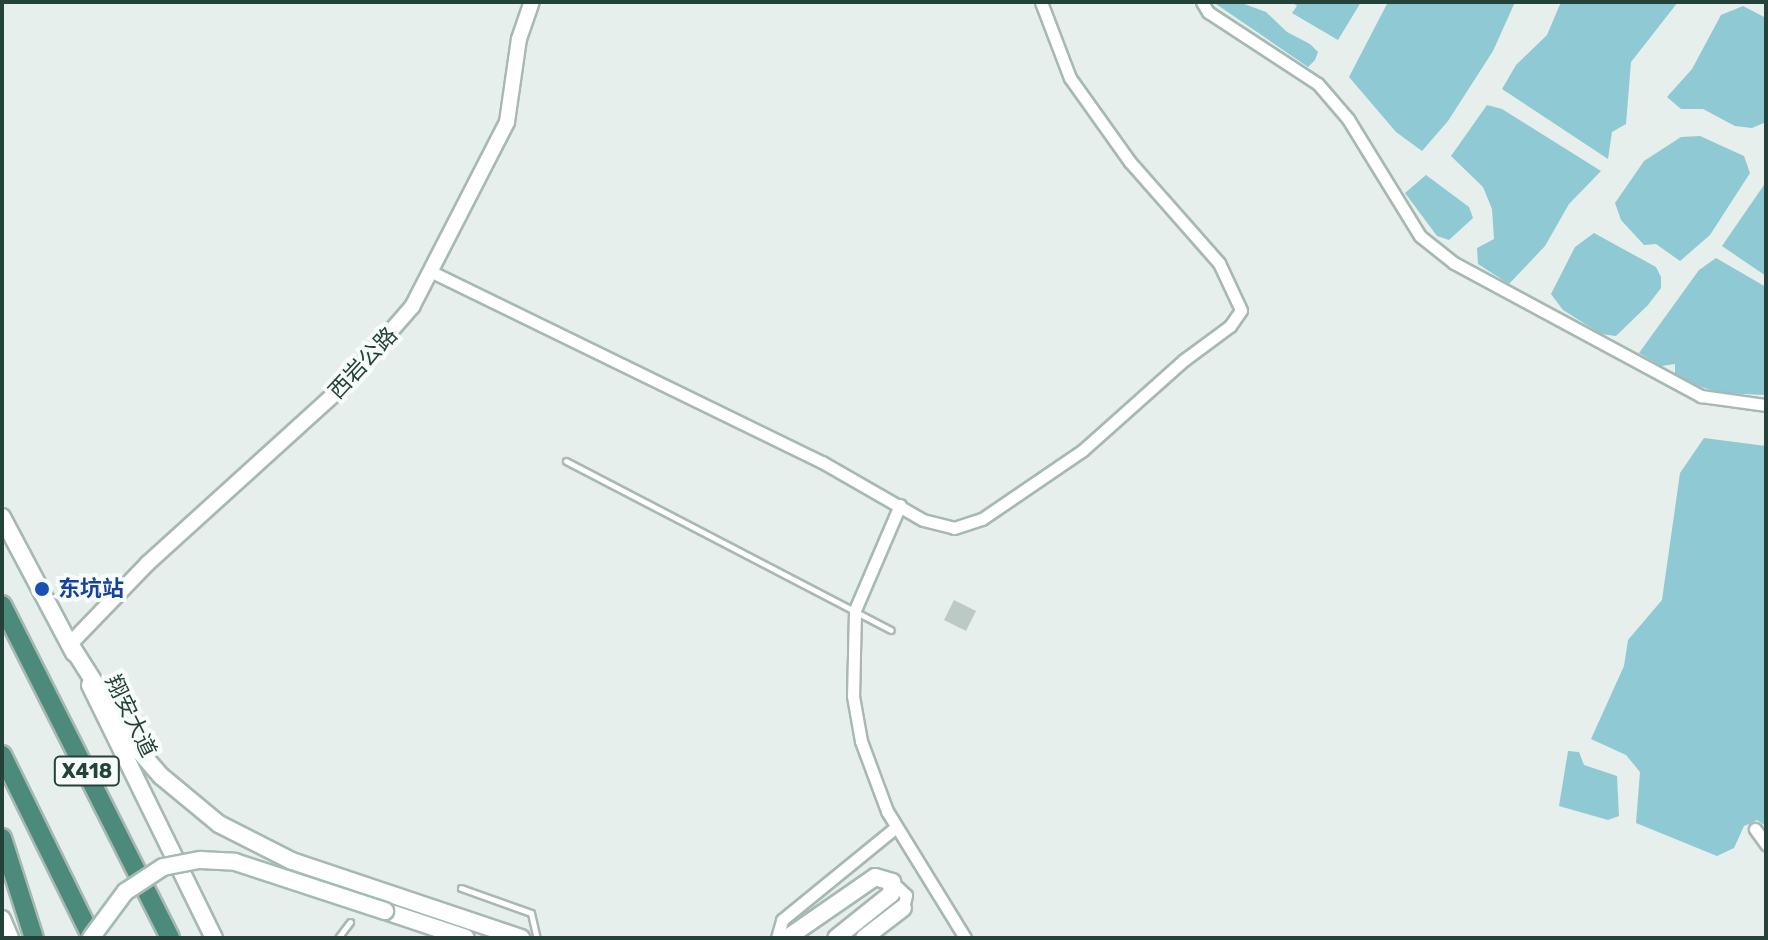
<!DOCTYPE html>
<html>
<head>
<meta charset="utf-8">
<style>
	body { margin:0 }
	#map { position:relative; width:1768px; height:940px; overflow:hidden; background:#e6efeb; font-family:Rubik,"Noto Sans SC",sans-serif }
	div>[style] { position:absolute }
	.water>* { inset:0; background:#8ec9d4 }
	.building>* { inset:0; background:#bbcac4 }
	.roads { filter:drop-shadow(2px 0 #a8b8b2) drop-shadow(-2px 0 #a8b8b2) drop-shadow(0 2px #a8b8b2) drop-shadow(0 -2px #a8b8b2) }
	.service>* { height:5px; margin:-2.5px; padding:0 2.5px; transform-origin:2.5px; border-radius:2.5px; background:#fff }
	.minor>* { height:11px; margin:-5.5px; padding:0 5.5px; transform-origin:5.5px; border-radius:5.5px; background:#fff }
	.tertiary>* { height:14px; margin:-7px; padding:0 7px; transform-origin:7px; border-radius:7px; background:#fff }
	.secondary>* { height:16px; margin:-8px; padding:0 8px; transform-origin:8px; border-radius:8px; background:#fff }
	.trunk>* { height:18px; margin:-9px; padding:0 9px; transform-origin:9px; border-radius:9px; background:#4c8a7c }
	.bridges { filter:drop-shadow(2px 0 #a4bbb3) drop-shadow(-2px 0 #a4bbb3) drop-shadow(0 2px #a4bbb3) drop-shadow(0 -2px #a4bbb3) }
	.secondary-bridge>* { height:16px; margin:-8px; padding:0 8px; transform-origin:8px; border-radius:8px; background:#fff }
	.dots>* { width:22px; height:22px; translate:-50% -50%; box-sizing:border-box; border:4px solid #f7fbf9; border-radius:50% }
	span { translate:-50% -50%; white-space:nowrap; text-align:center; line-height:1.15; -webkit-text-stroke:8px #f7fbf9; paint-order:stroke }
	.shield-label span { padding:2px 6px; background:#f7fbf9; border:2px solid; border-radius:6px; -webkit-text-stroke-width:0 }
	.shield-label { font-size:20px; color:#24423a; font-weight:700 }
	.street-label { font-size:22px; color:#24423a }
	.transit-label { font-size:22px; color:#164399; font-weight:700 }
	.left { translate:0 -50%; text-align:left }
	.frame { position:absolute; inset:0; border:4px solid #24423a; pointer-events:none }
</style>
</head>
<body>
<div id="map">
	<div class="water">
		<div style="clip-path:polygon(1213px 2px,1239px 2px,1266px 12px,1287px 32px,1310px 44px,1318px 52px,1315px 60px,1308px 67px)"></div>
		<div style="clip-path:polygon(1292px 2px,1361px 2px,1338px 40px,1292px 13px,1297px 6px)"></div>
		<div style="clip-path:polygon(1388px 2px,1515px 2px,1493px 51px,1448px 121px,1422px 151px,1396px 132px,1349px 77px)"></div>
		<div style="clip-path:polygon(1561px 2px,1678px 2px,1631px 62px,1626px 124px,1612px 132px,1608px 159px,1502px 89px,1516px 65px,1547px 35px)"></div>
		<div style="clip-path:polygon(1743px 6px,1766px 18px,1766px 122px,1752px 128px,1735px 126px,1703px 109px,1681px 109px,1667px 97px,1692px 69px,1721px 15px)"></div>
		<div style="clip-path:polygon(1487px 105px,1502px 109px,1601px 171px,1569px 204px,1545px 246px,1509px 284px,1478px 264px,1477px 248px,1494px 239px,1492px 209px,1483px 187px,1451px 156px)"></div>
		<div style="clip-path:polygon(1700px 136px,1744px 156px,1750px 173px,1710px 235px,1680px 261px,1656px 244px,1644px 245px,1621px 220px,1615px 203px,1644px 161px,1681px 137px)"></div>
		<div style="clip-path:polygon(1426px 175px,1469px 207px,1473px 218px,1449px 240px,1437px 236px,1405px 193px)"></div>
		<div style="clip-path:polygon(1766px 182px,1766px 276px,1722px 246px)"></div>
		<div style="clip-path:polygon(1594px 233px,1656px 267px,1661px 277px,1661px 288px,1648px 305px,1616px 336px,1601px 334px,1563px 310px,1551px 294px,1575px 247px)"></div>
		<div style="clip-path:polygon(1716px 258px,1766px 287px,1766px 395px,1720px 393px,1692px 384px,1675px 375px,1675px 364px,1661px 366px,1639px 353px,1699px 270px)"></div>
		<div style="clip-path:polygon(1704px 438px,1766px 446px,1766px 826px,1757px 820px,1744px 826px,1734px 848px,1717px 856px,1636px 823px,1640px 772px,1626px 755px,1591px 739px,1624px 666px,1628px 640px,1662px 600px,1680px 473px)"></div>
		<div style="clip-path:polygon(1568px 751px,1579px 752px,1584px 765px,1617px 776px,1619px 816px,1608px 820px,1559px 806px)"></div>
	</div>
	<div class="building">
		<div style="clip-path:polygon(954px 600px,976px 611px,966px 631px,944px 620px)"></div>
	</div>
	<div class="roads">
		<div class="service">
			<div style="left:566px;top:461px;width:366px;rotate:27.5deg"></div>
			<div style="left:461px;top:888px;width:74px;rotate:19.7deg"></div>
			<div style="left:531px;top:913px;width:26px;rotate:77deg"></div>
			<div style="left:338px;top:938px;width:20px;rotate:-53deg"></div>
		</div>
		<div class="minor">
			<div style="left:1202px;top:2px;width:12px;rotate:59deg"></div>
			<div style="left:1208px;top:12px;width:131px;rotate:33.2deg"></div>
			<div style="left:1318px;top:84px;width:46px;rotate:49.4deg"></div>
			<div style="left:1348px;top:119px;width:137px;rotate:58.4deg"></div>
			<div style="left:1420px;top:236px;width:43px;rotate:38.5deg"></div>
			<div style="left:1454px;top:263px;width:281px;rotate:28.3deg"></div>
			<div style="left:1701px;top:396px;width:66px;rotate:7.9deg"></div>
			<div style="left:432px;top:272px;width:434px;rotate:26deg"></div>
			<div style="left:822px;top:462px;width:116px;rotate:29.9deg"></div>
			<div style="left:923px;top:520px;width:32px;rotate:14deg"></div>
			<div style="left:954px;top:528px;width:29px;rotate:-18deg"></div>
			<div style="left:982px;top:519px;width:122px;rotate:-34.3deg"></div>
			<div style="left:1083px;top:450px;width:135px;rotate:-41.7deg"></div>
			<div style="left:1184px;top:360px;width:57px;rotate:-36.5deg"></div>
			<div style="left:1230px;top:326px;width:19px;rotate:-55deg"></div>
			<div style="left:1241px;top:310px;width:52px;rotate:-115.1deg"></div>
			<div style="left:1219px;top:263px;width:135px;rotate:-131.4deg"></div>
			<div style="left:1130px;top:162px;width:103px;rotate:-125.5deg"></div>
			<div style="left:1070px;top:78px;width:81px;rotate:-110.9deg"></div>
			<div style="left:900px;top:505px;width:114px;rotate:113.2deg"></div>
			<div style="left:855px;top:610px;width:86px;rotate:91.3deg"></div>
			<div style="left:853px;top:696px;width:46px;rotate:79.9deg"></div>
			<div style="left:861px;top:741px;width:75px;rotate:69.6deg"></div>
			<div style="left:887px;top:811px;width:149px;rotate:58.4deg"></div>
			<div style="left:1755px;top:829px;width:19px;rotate:54deg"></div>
			<div style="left:892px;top:882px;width:19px;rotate:43deg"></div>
			<div style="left:906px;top:895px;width:13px;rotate:103deg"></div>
			<div style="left:777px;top:938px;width:19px;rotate:-74deg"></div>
			<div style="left:782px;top:920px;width:146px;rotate:-39.2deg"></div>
		</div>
		<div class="tertiary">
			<div style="left:70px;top:644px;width:112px;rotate:-46.1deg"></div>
			<div style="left:148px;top:563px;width:261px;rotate:-42.2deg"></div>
			<div style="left:341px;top:388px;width:108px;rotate:-48.8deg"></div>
			<div style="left:412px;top:307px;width:208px;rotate:-62.8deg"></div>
			<div style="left:507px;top:122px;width:84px;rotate:-81.8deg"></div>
			<div style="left:519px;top:39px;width:39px;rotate:-71deg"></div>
		</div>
		<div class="secondary">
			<div style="left:2px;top:517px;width:154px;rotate:62.1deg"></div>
			<div style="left:70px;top:644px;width:120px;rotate:57.6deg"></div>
			<div style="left:134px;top:745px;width:41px;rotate:48.9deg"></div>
			<div style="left:161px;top:776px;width:75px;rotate:39.6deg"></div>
			<div style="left:219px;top:824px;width:82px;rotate:26.9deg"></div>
			<div style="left:292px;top:861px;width:242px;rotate:18.6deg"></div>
			<div style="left:90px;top:685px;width:282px;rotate:63.9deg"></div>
			<div style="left:385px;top:911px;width:85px;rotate:18.4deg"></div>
			<div style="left:2px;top:919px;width:21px;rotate:67deg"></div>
			<div style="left:787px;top:938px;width:107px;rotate:-34.7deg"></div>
			<div style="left:875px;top:877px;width:18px;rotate:16deg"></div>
			<div style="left:892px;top:882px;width:12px;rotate:95deg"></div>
			<div style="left:891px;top:894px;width:70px;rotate:141.3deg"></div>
			<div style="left:864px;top:938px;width:49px;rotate:-37.6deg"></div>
		</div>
		<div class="trunk">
			<div style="left:2px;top:605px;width:373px;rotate:63.2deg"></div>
			<div style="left:2px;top:755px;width:204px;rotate:63.8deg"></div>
			<div style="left:2px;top:838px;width:105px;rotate:72.3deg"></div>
		</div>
	</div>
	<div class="bridges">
		<div class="secondary-bridge">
			<div style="left:91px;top:938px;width:57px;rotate:-53.5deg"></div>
			<div style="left:125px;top:892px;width:45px;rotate:-33.3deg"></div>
			<div style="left:163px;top:867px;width:38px;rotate:-11deg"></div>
			<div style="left:200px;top:860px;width:35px;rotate:3deg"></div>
			<div style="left:235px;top:862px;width:158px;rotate:18.1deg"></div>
		</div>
	</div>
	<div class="dots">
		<div style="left:42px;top:589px;background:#1a4fb4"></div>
	</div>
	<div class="shield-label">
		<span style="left:87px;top:771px">X418</span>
	</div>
	<div class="street-label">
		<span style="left:363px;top:363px;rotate:-47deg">西岩公路</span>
		<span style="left:131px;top:716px;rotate:64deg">翔安大道</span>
	</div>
	<div class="transit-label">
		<span class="left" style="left:58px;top:589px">东坑站</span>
	</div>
	<div class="frame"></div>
</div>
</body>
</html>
